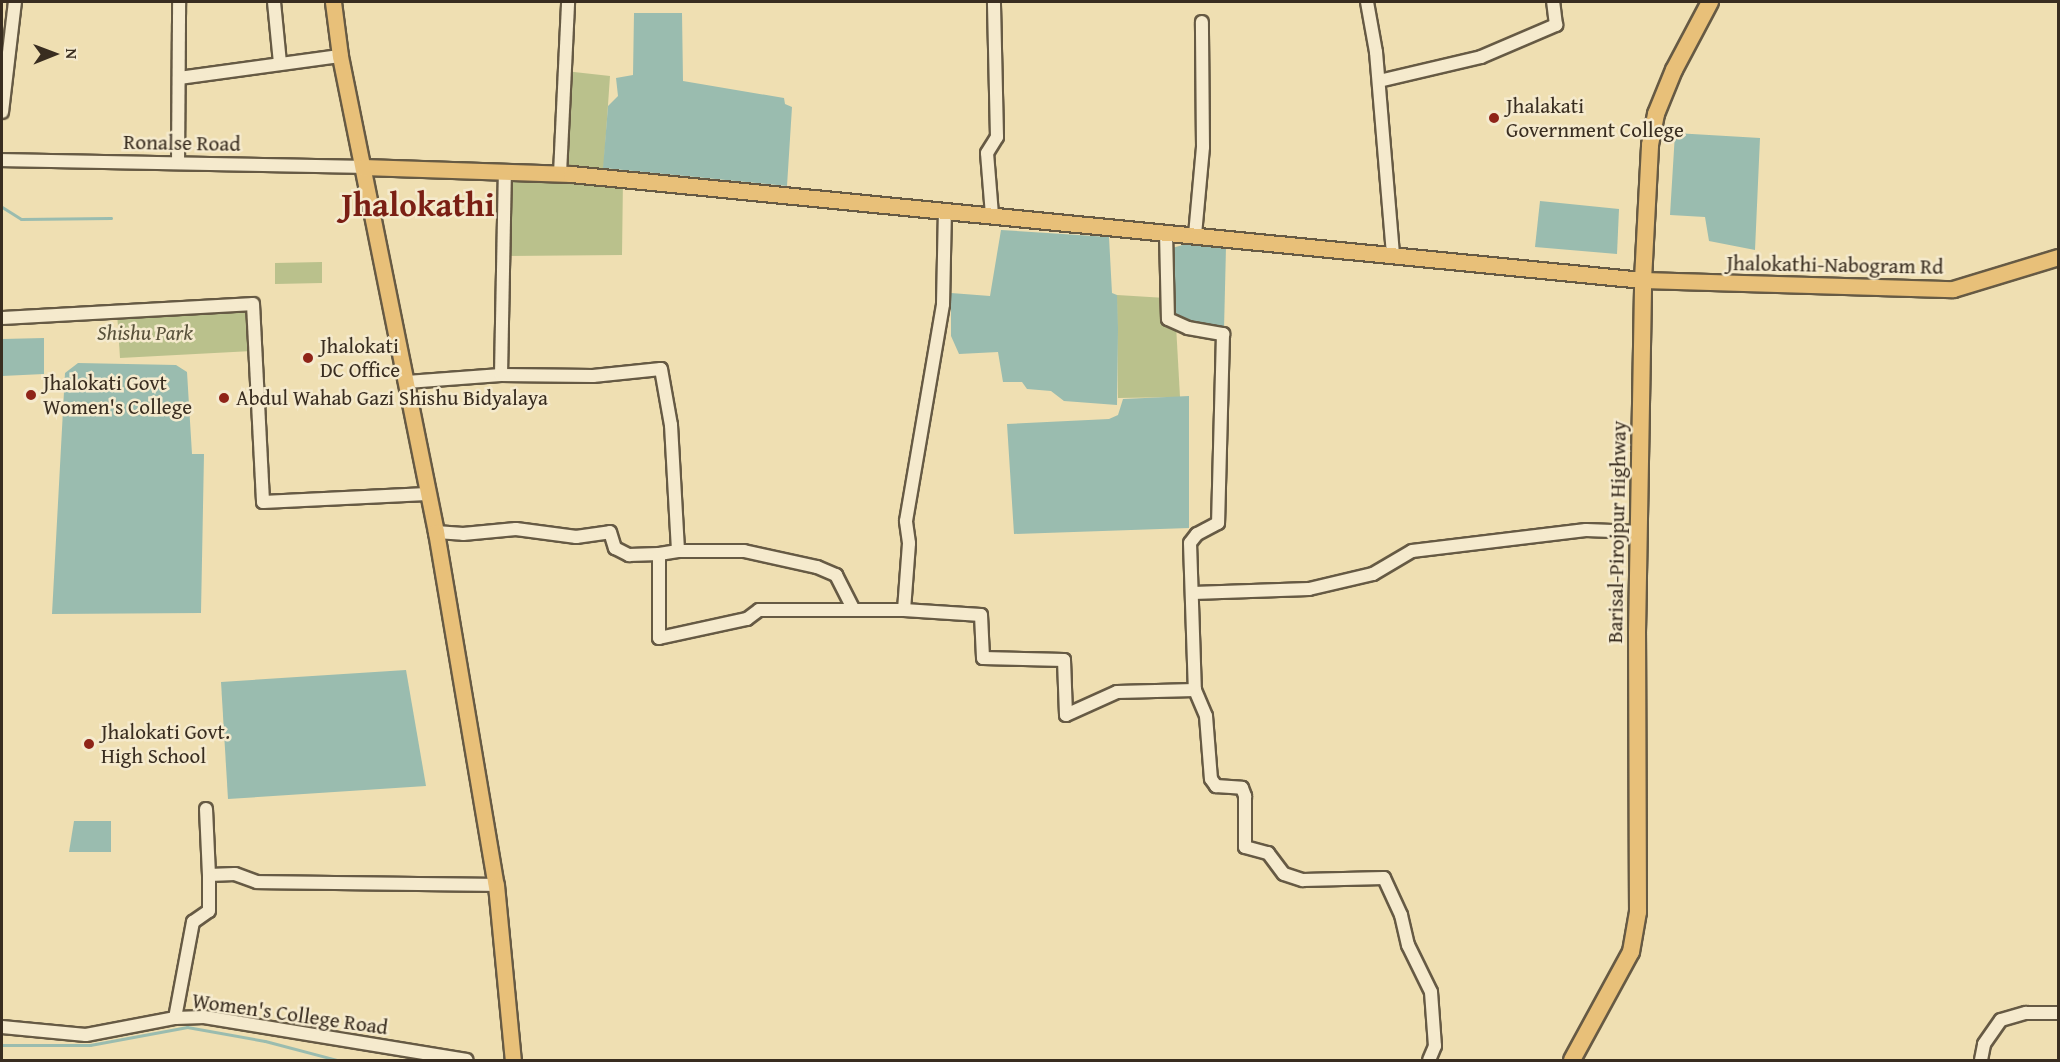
<!DOCTYPE html>
<html>
<head>
<meta charset="utf-8">
<style>
	body { margin:0 }
	#map { position:relative; width:2060px; height:1062px; overflow:hidden; background:#efdfb2; font-family:"Gentium Book Plus",serif }
	div>[style] { position:absolute }
	.green>* { inset:0; background:#bac18c }
	.water>* { inset:0; background:#9abcaf }
	.stream>* { height:3px; margin:-1.5px; padding:0 1.5px; transform-origin:1.5px; border-radius:1.5px; background:#9abcaf }
	.roads { filter:drop-shadow(2px 0 #665a44) drop-shadow(-2px 0 #665a44) drop-shadow(0 2px #665a44) drop-shadow(0 -2px #665a44) }
	.minor>* { height:12px; margin:-6px; padding:0 6px; transform-origin:6px; border-radius:6px; background:#f5eacd }
	.major>* { height:15px; margin:-7.5px; padding:0 7.5px; transform-origin:7.5px; border-radius:7.5px; background:#e8c079 }
	.highway>* { height:16px; margin:-8px; padding:0 8px; transform-origin:8px; border-radius:8px; background:#e8c079 }
	.dots>* { width:16px; height:16px; translate:-50% -50%; box-sizing:border-box; border:3px solid #f5eacd; border-radius:50% }
	span { translate:-50% -50%; white-space:nowrap; text-align:center; line-height:1.15; -webkit-text-stroke:5px #f5eacd; paint-order:stroke }
	.poi-label { font-size:21px; color:#392d20 }
	.left { translate:0 -50%; text-align:left }
	.street-label { font-size:21px; color:#392d20 }
	.park-label { font-size:21px; color:#59523b; font-style:italic }
	.town-label { font-size:33px; color:#7a1f14; font-weight:700 }
	.frame { position:absolute; inset:0; border:3px solid #392d20; pointer-events:none }
	.north { position:absolute; left:24px; top:24px; width:60px; height:60px; -webkit-text-stroke:4px #f5eacd; paint-order:stroke; rotate:89deg; font-size:16px; font-weight:700; line-height:24px; text-align:center; color:#392d20 }
	.north::after { content:''; display:block; margin:auto; width:21px; height:27px; background:#392d20; clip-path:polygon(50% 0,100% 100%,50% 72%,0 100%) }
</style>
</head>
<body>
<div id="map">
	<div class="green">
		<div style="clip-path:polygon(565px 71px,610px 76px,603px 177px,623px 179px,622px 255px,505px 256px,505px 171px,560px 175px)"></div>
		<div style="clip-path:polygon(322px 262px,322px 283px,275px 284px,275px 263px)"></div>
		<div style="clip-path:polygon(1117px 295px,1166px 298px,1176px 325px,1180px 397px,1118px 398px)"></div>
		<div style="clip-path:polygon(253px 304px,252px 351px,120px 358px,117px 312px)"></div>
	</div>
	<div class="water">
		<div style="clip-path:polygon(634px 13px,682px 13px,683px 81px,784px 98px,785px 104px,792px 107px,787px 186px,603px 168px,608px 106px,618px 96px,616px 78px,633px 75px)"></div>
		<div style="clip-path:polygon(1675px 133px,1760px 138px,1755px 250px,1709px 241px,1705px 217px,1670px 215px)"></div>
		<div style="clip-path:polygon(1540px 201px,1619px 209px,1617px 254px,1535px 247px)"></div>
		<div style="clip-path:polygon(1001px 230px,1109px 237px,1112px 293px,1117px 295px,1118px 328px,1117px 405px,1064px 401px,1051px 391px,1027px 389px,1022px 382px,1003px 382px,998px 352px,959px 354px,951px 336px,951px 293px,990px 296px)"></div>
		<div style="clip-path:polygon(1190px 243px,1226px 247px,1224px 329px,1183px 322px,1172px 312px,1172px 248px)"></div>
		<div style="clip-path:polygon(44px 338px,44px 374px,2px 376px,2px 339px)"></div>
		<div style="clip-path:polygon(78px 363px,176px 365px,187px 372px,192px 454px,204px 454px,201px 613px,52px 614px,65px 373px)"></div>
		<div style="clip-path:polygon(1189px 396px,1189px 528px,1014px 534px,1007px 424px,1109px 419px,1118px 415px,1123px 399px)"></div>
		<div style="clip-path:polygon(406px 670px,426px 786px,228px 799px,221px 682px)"></div>
		<div style="clip-path:polygon(74px 821px,111px 821px,111px 852px,69px 852px)"></div>
	</div>
	<div class="stream">
		<div style="left:2px;top:207px;width:22px;rotate:32deg"></div>
		<div style="left:21px;top:219px;width:90px;rotate:-0.6deg"></div>
		<div style="left:2px;top:1045px;width:88px"></div>
		<div style="left:90px;top:1045px;width:99px;rotate:-10.5deg"></div>
		<div style="left:187px;top:1027px;width:79px;rotate:10.2deg"></div>
		<div style="left:265px;top:1041px;width:74px;rotate:14.8deg"></div>
	</div>
	<div class="roads">
		<div class="minor">
			<div style="left:274px;top:2px;width:61px;rotate:84.4deg"></div>
			<div style="left:1367px;top:2px;width:51px;rotate:79.8deg"></div>
			<div style="left:1376px;top:52px;width:203px;rotate:85.2deg"></div>
			<div style="left:179px;top:78px;width:162px;rotate:-7.8deg"></div>
			<div style="left:1379px;top:81px;width:105px;rotate:-13.2deg"></div>
			<div style="left:1481px;top:57px;width:82px;rotate:-23.1deg"></div>
			<div style="left:1556px;top:25px;width:23px;rotate:-97deg"></div>
			<div style="left:2px;top:112px;width:111px;rotate:-83.3deg"></div>
			<div style="left:2px;top:160px;width:361px;rotate:1.1deg"></div>
			<div style="left:178px;top:162px;width:160px;rotate:-89.6deg"></div>
			<div style="left:560px;top:174px;width:172px;rotate:-87.3deg"></div>
			<div style="left:992px;top:215px;width:62px;rotate:-94.6deg"></div>
			<div style="left:987px;top:153px;width:19px;rotate:-58deg"></div>
			<div style="left:997px;top:137px;width:135px;rotate:-91.3deg"></div>
			<div style="left:1166px;top:232px;width:87px;rotate:88.7deg"></div>
			<div style="left:1168px;top:319px;width:22px;rotate:24deg"></div>
			<div style="left:1188px;top:328px;width:36px;rotate:10deg"></div>
			<div style="left:1223px;top:334px;width:189px;rotate:91.5deg"></div>
			<div style="left:1218px;top:523px;width:24px;rotate:152deg"></div>
			<div style="left:1197px;top:534px;width:11px;rotate:128deg"></div>
			<div style="left:1190px;top:543px;width:147px;rotate:88.1deg"></div>
			<div style="left:1195px;top:690px;width:28px;rotate:67deg"></div>
			<div style="left:1206px;top:716px;width:63px;rotate:85.5deg"></div>
			<div style="left:1211px;top:779px;width:9px;rotate:54deg"></div>
			<div style="left:1216px;top:786px;width:26px;rotate:4deg"></div>
			<div style="left:1242px;top:788px;width:9px;rotate:69deg"></div>
			<div style="left:1245px;top:796px;width:51px;rotate:90deg"></div>
			<div style="left:1245px;top:847px;width:24px;rotate:15deg"></div>
			<div style="left:1268px;top:853px;width:26px;rotate:53deg"></div>
			<div style="left:1284px;top:874px;width:20px;rotate:18deg"></div>
			<div style="left:1303px;top:880px;width:81px;rotate:-1.4deg"></div>
			<div style="left:1384px;top:878px;width:41px;rotate:65.3deg"></div>
			<div style="left:1401px;top:915px;width:31px;rotate:77deg"></div>
			<div style="left:1408px;top:945px;width:52px;rotate:63.9deg"></div>
			<div style="left:1431px;top:992px;width:54px;rotate:85.8deg"></div>
			<div style="left:1435px;top:1046px;width:15px;rotate:113deg"></div>
			<div style="left:1195px;top:235px;width:88px;rotate:-84.8deg"></div>
			<div style="left:1203px;top:147px;width:125px;rotate:-90.5deg"></div>
			<div style="left:2px;top:318px;width:251px;rotate:-3.2deg"></div>
			<div style="left:253px;top:304px;width:198px;rotate:87.1deg"></div>
			<div style="left:263px;top:502px;width:164px;rotate:-2.8deg"></div>
			<div style="left:501px;top:375px;width:92px;rotate:0.6deg"></div>
			<div style="left:593px;top:376px;width:68px;rotate:-5.9deg"></div>
			<div style="left:661px;top:369px;width:57px;rotate:79.9deg"></div>
			<div style="left:671px;top:425px;width:126px;rotate:86.8deg"></div>
			<div style="left:678px;top:551px;width:19px;rotate:171deg"></div>
			<div style="left:407px;top:382px;width:94px;rotate:-4.3deg"></div>
			<div style="left:501px;top:375px;width:204px;rotate:-88.9deg"></div>
			<div style="left:436px;top:532px;width:27px;rotate:4deg"></div>
			<div style="left:463px;top:534px;width:53px;rotate:-5.4deg"></div>
			<div style="left:516px;top:529px;width:61px;rotate:7.6deg"></div>
			<div style="left:576px;top:537px;width:34px;rotate:-8deg"></div>
			<div style="left:610px;top:532px;width:17px;rotate:73deg"></div>
			<div style="left:615px;top:548px;width:16px;rotate:27deg"></div>
			<div style="left:629px;top:555px;width:30px;rotate:-2deg"></div>
			<div style="left:659px;top:554px;width:84px;rotate:90deg"></div>
			<div style="left:659px;top:638px;width:90px;rotate:-12.2deg"></div>
			<div style="left:747px;top:619px;width:15px;rotate:-37deg"></div>
			<div style="left:759px;top:610px;width:145px"></div>
			<div style="left:904px;top:610px;width:67px;rotate:-85.7deg"></div>
			<div style="left:909px;top:543px;width:22px;rotate:-98deg"></div>
			<div style="left:906px;top:521px;width:220px;rotate:-80.3deg"></div>
			<div style="left:943px;top:304px;width:93px;rotate:-88.8deg"></div>
			<div style="left:678px;top:551px;width:66px"></div>
			<div style="left:744px;top:551px;width:75px;rotate:12.4deg"></div>
			<div style="left:817px;top:567px;width:21px;rotate:23deg"></div>
			<div style="left:836px;top:575px;width:39px;rotate:63deg"></div>
			<div style="left:1193px;top:593px;width:116px;rotate:-2deg"></div>
			<div style="left:1309px;top:589px;width:66px;rotate:-13.2deg"></div>
			<div style="left:1373px;top:574px;width:45px;rotate:-30.5deg"></div>
			<div style="left:1412px;top:551px;width:175px;rotate:-6.9deg"></div>
			<div style="left:1586px;top:530px;width:53px;rotate:2.2deg"></div>
			<div style="left:904px;top:610px;width:77px;rotate:3.7deg"></div>
			<div style="left:981px;top:615px;width:43px;rotate:87.3deg"></div>
			<div style="left:983px;top:658px;width:81px;rotate:1.4deg"></div>
			<div style="left:1064px;top:660px;width:55px;rotate:87.9deg"></div>
			<div style="left:1066px;top:715px;width:56px;rotate:-24.3deg"></div>
			<div style="left:1117px;top:692px;width:78px;rotate:-1.5deg"></div>
			<div style="left:206px;top:809px;width:66px;rotate:87.4deg"></div>
			<div style="left:209px;top:875px;width:26px;rotate:-2deg"></div>
			<div style="left:235px;top:874px;width:23px;rotate:20deg"></div>
			<div style="left:257px;top:882px;width:239px;rotate:0.7deg"></div>
			<div style="left:175px;top:1018px;width:98px;rotate:-79.4deg"></div>
			<div style="left:193px;top:922px;width:19px;rotate:-35deg"></div>
			<div style="left:209px;top:911px;width:36px;rotate:-90deg"></div>
			<div style="left:2px;top:1027px;width:84px;rotate:5.4deg"></div>
			<div style="left:86px;top:1035px;width:91px;rotate:-10.8deg"></div>
			<div style="left:175px;top:1018px;width:29px;rotate:-2deg"></div>
			<div style="left:204px;top:1017px;width:266px;rotate:9.3deg"></div>
			<div style="left:1981px;top:1060px;width:16px;rotate:-79deg"></div>
			<div style="left:1984px;top:1044px;width:29px;rotate:-55deg"></div>
			<div style="left:2001px;top:1020px;width:26px;rotate:-16deg"></div>
			<div style="left:2026px;top:1013px;width:32px"></div>
		</div>
		<div class="major">
			<div style="left:333px;top:2px;width:54px;rotate:82.6deg"></div>
			<div style="left:340px;top:56px;width:486px;rotate:78.6deg"></div>
			<div style="left:436px;top:532px;width:358px;rotate:80.4deg"></div>
			<div style="left:496px;top:885px;width:176px;rotate:84.5deg"></div>
			<div style="left:363px;top:167px;width:208px;rotate:1.9deg"></div>
			<div style="left:571px;top:174px;width:1077px;rotate:5.65deg"></div>
			<div style="left:1643px;top:280px;width:310px;rotate:1.7deg"></div>
			<div style="left:1953px;top:289px;width:110px;rotate:-16.9deg"></div>
		</div>
		<div class="highway">
			<div style="left:1572px;top:1060px;width:123px;rotate:-61.4deg"></div>
			<div style="left:1631px;top:952px;width:41px;rotate:-80.1deg"></div>
			<div style="left:1638px;top:912px;width:279px;rotate:-90.2deg"></div>
			<div style="left:1637px;top:633px;width:353px;rotate:-89deg"></div>
			<div style="left:1643px;top:280px;width:135px;rotate:-87deg"></div>
			<div style="left:1650px;top:145px;width:32px;rotate:-79deg"></div>
			<div style="left:1656px;top:114px;width:48px;rotate:-67.8deg"></div>
			<div style="left:1674px;top:70px;width:77px;rotate:-62.1deg"></div>
		</div>
	</div>
	<div class="dots">
		<div style="left:1494px;top:118px;background:#8f2418"></div>
		<div style="left:308px;top:358px;background:#8f2418"></div>
		<div style="left:31px;top:395px;background:#8f2418"></div>
		<div style="left:224px;top:398px;background:#8f2418"></div>
		<div style="left:89px;top:744px;background:#8f2418"></div>
	</div>
	<div class="poi-label">
		<span class="left" style="left:1506px;top:118px">Jhalakati<br>Government College</span>
		<span class="left" style="left:320px;top:358px">Jhalokati<br>DC Office</span>
		<span class="left" style="left:43px;top:395px">Jhalokati Govt<br>Women's College</span>
		<span class="left" style="left:236px;top:398px">Abdul Wahab Gazi Shishu Bidyalaya</span>
		<span class="left" style="left:101px;top:744px">Jhalokati Govt.<br>High School</span>
	</div>
	<div class="street-label">
		<span style="left:182px;top:143px;rotate:1deg">Ronalse Road</span>
		<span style="left:1835px;top:265px;rotate:1deg">Jhalokathi-Nabogram Rd</span>
		<span style="left:1617px;top:532px;rotate:-89deg">Barisal-Pirojpur Highway</span>
		<span style="left:290px;top:1014px;rotate:8deg">Women's College Road</span>
	</div>
	<div class="park-label">
		<span style="left:145px;top:333px">Shishu Park</span>
	</div>
	<div class="town-label">
		<span style="left:418px;top:205px">Jhalokathi</span>
	</div>
	<div class="frame"></div>
	<div class="north">N</div>
</div>
</body>
</html>
